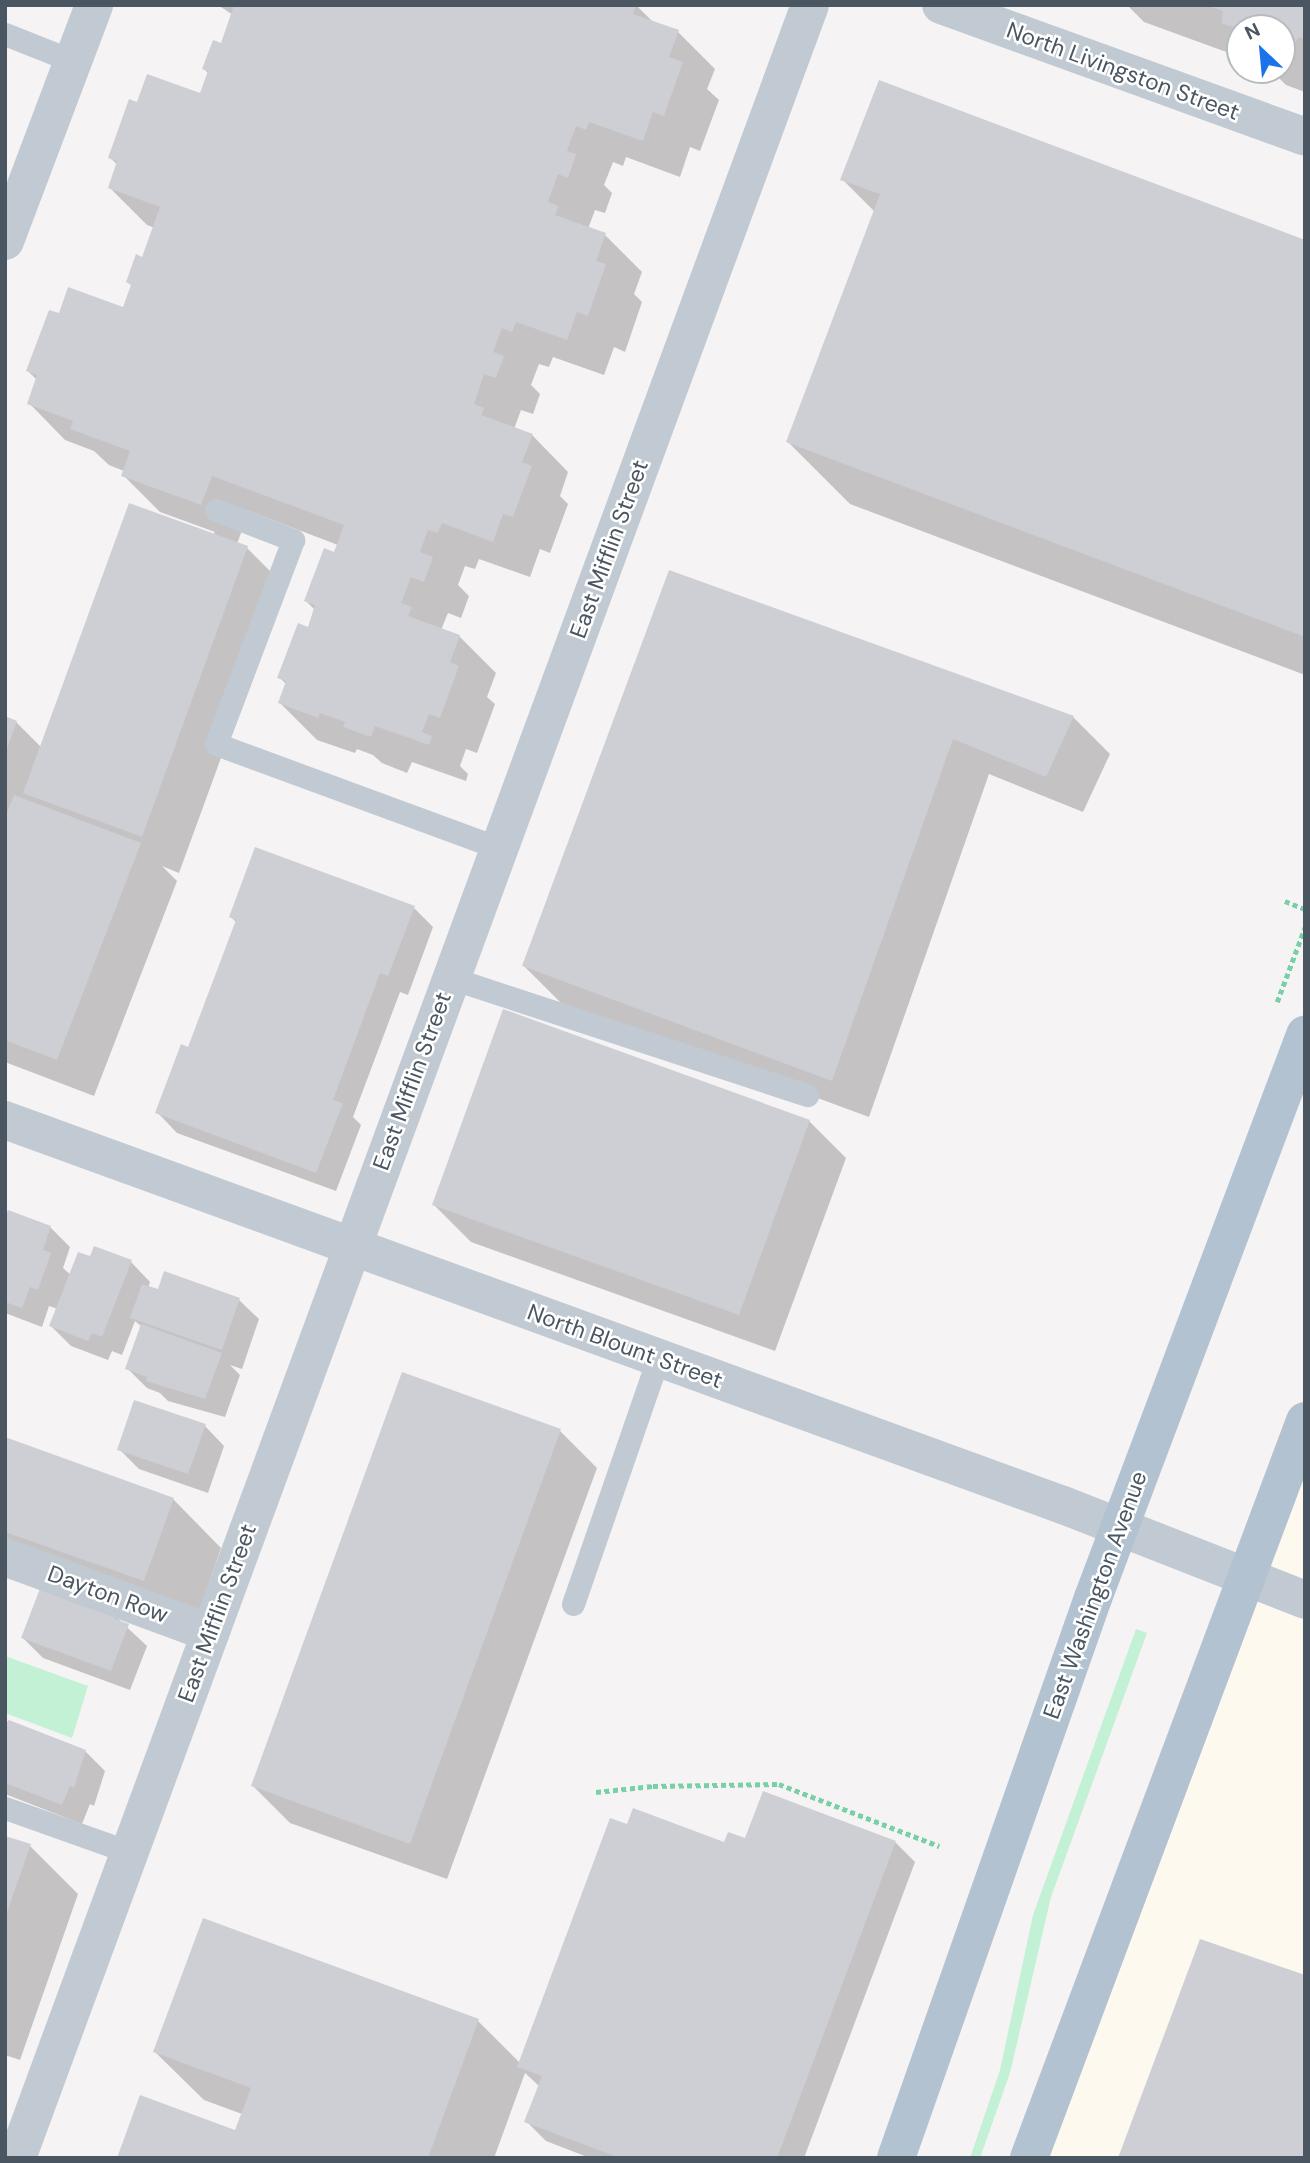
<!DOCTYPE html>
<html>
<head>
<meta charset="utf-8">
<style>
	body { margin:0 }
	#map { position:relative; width:1310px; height:2163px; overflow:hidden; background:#f5f3f3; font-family:"DM Sans",sans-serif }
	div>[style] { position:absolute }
	.commercial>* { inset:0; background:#fdf9ef }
	.green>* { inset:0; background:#c3f1d5 }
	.shadow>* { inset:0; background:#0003 }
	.building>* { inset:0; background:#cdcfd5 }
	.path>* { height:4.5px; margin-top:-2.25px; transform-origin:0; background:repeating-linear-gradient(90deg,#7ad0a6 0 5px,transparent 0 8.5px) }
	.lane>* { height:23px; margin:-11.5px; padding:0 11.5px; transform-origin:11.5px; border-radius:11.5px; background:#c1cad2 }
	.street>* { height:38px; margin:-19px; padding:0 19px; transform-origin:19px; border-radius:19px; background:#c1cad2 }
	.primary>* { height:38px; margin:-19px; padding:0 19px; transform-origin:19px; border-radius:19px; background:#b3c2d1 }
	span { translate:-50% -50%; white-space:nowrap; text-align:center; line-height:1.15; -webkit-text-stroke:5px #fff; paint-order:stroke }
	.street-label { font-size:23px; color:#4a5661 }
	.frame { position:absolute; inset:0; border:7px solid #4a5661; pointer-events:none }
	.north { position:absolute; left:1226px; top:14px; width:70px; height:70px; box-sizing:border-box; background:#fff; border:2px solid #b7bbc0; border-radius:50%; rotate:334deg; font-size:19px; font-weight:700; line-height:28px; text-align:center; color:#4a5661 }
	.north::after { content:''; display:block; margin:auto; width:24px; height:32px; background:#1a73e8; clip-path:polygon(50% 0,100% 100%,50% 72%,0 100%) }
</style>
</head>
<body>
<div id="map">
	<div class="commercial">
		<div style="clip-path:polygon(1305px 1421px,1305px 2158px,1029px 2158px)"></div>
	</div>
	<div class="green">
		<div style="clip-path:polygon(1136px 1629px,1147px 1633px,1051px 1897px,1010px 2073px,980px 2158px,970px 2158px,1000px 2070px,1033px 1915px)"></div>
		<div style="clip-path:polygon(5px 1656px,88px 1686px,72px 1738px,5px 1713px)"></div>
	</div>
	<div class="shadow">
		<div style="clip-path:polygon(218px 5px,636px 5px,654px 23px,678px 32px,715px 69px,707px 89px,719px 100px,700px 151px,690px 147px,680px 177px,626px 157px,623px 166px,613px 162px,604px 185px,612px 193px,605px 213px,595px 210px,588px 229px,605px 235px,642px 272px,634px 294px,642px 302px,625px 352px,614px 347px,604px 375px,553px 357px,549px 367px,539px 364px,531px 385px,540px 394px,533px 414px,521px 410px,514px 429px,532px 435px,568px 472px,560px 496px,568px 504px,550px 553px,540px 549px,530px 577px,479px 559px,475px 569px,465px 566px,458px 585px,469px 596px,461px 618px,448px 613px,441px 630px,459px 636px,496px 673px,487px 697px,495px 704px,477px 753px,466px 749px,460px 766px,468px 774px,466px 781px,412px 762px,407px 773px,382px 763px,373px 755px,357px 749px,355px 753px,317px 740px,280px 703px,287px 685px,279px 677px,309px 629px,315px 610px,306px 601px,338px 545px,249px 511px,237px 544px,247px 548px,284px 585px,179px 873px,162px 866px,177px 881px,94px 1096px,5px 1062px,5px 718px,16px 722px,42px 748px,215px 532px,160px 512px,123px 475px,124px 471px,109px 465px,94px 451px,65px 440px,29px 403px,37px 380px,28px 371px,60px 315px,124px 309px,132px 286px,128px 282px,143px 259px,155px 228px,147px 225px,110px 188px,118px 165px,110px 158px,138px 105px,201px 95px,209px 74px,204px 69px,222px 46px,233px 15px)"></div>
		<div style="clip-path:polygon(1127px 5px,1305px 5px,1305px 92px,1286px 85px,1271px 70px,1282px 70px,1282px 28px,1240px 28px,1240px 57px,1144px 22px)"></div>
		<div style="clip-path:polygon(843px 180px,1305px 242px,1305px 675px,850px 504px,788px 442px,875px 212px)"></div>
		<div style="clip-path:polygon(670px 572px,1073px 717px,1110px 754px,1083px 812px,989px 774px,869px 1117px,561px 1003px,524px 966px)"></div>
		<div style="clip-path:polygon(414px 908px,433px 927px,408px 995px,400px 992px,353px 1117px,361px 1125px,336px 1191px,177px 1133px,158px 1113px,189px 1049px,237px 923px,231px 917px)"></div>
		<div style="clip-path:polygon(809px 1121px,846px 1158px,775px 1351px,471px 1242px,434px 1205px)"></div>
		<div style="clip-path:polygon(9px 1213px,51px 1228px,70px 1247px,63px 1268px,71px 1275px,91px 1259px,131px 1262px,150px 1282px,148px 1288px,159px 1292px,239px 1300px,259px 1319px,242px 1369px,230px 1365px,240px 1375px,225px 1417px,168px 1401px,160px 1393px,147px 1388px,127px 1368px,142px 1327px,135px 1321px,122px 1355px,112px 1351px,108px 1360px,71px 1346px,51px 1326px,58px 1309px,49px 1306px,42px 1327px,5px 1313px,5px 1215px,7px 1217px)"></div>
		<div style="clip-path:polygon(205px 1426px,224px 1446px,208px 1493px,139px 1469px,119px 1449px)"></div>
		<div style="clip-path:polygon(560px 1431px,597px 1468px,447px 1879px,290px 1823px,253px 1786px)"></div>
		<div style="clip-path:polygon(5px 1439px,173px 1499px,221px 1548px,193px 1629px,5px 1562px)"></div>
		<div style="clip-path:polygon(116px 1617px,147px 1646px,130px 1690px,43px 1658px,23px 1638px)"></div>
		<div style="clip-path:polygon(5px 1726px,85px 1751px,105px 1771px,94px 1806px,90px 1804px,82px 1824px,5px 1794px)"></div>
		<div style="clip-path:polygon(764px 1793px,896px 1843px,915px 1862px,804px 2158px,590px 2158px,546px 2141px,526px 2121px,539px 2086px,525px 2073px,494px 2158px,118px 2158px,236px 2132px,242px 2114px,204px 2100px,155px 2052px,478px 2021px,520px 2063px,628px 1827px,725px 1844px,746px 1840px)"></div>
		<div style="clip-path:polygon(5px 1837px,30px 1846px,78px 1894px,20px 2060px,5px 2055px)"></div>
	</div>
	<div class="building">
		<div style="clip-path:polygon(234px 5px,636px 5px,633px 14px,679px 30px,669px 57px,683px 62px,664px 116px,653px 112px,643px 141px,589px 122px,586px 130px,576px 126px,567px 151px,576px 154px,568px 178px,558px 174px,548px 202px,559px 206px,555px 215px,606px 233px,596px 261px,606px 264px,588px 316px,577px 312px,567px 340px,516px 322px,512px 332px,502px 328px,493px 352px,504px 356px,496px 378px,484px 374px,474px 404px,484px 408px,481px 415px,533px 434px,522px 462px,532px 466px,513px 517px,503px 514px,493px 542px,442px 523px,438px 533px,428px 530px,420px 552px,433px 557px,424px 582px,411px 577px,401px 603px,412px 607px,408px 616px,460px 635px,450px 662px,459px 666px,440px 718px,429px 714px,422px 732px,432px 736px,429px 745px,375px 726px,371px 737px,343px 727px,345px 722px,320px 713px,318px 718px,278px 703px,286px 681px,277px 678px,298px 623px,308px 627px,315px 605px,304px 601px,324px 548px,334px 552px,344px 525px,212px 476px,201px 505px,121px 476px,130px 451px,70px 429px,73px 421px,27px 404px,37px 375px,26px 371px,49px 310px,59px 313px,68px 287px,123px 307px,131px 285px,126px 282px,136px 254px,142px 257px,160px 207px,108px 188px,117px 161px,108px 158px,129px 99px,137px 102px,147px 74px,200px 93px,208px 71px,202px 69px,213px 40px,221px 43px)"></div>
		<div style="clip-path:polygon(1206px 5px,1305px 5px,1305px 39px,1299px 37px,1292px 47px,1282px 44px,1282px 28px,1240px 29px,1221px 23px,1223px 11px)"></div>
		<div style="clip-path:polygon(879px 80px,1305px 240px,1305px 637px,786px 442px,880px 194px,840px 180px)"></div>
		<div style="clip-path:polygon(129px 503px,248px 546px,142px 837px,23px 793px)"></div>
		<div style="clip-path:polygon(669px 570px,1074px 716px,1046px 777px,953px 739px,832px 1081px,522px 966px)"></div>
		<div style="clip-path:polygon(5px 716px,17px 721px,6px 751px,5px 751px)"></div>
		<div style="clip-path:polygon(14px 795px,141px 843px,57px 1060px,5px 1040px,5px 817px)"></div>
		<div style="clip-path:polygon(255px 847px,415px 906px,388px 976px,380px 973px,333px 1100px,343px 1103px,316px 1173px,155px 1113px,181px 1044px,188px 1047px,236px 920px,229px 917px)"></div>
		<div style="clip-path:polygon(503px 1009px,810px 1120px,739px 1315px,432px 1205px)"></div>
		<div style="clip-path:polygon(8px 1210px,51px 1226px,43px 1250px,51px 1253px,38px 1290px,30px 1287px,22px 1308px,5px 1302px,5px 1218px)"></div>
		<div style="clip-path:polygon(94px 1246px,132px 1260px,102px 1337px,92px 1333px,88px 1341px,49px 1326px,78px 1252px,90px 1256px)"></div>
		<div style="clip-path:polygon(164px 1271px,240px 1298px,222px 1350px,130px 1318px,142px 1284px,158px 1289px)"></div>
		<div style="clip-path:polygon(141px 1324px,222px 1353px,205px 1399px,146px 1381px,147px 1377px,125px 1369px)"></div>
		<div style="clip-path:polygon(402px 1372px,561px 1429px,410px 1844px,251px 1786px)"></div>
		<div style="clip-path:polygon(134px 1400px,206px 1424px,188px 1474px,117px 1450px)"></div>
		<div style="clip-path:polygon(5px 1437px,174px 1498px,144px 1581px,5px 1532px)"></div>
		<div style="clip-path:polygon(41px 1586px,117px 1616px,115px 1619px,129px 1624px,111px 1671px,21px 1638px)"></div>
		<div style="clip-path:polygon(9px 1720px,86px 1750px,74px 1788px,70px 1786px,62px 1805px,5px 1783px,5px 1724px)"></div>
		<div style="clip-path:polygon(763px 1791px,896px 1841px,777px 2158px,620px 2158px,524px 2122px,542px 2076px,517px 2067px,610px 1818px,627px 1824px,633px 1808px,724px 1842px,728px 1832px,745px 1838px)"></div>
		<div style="clip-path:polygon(5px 1836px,31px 1844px,6px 1915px,5px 1915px)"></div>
		<div style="clip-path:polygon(203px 1918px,479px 2019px,428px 2158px,117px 2158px,140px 2095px,235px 2130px,251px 2088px,153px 2052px)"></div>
		<div style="clip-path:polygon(1200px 1939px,1305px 1975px,1305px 2158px,1118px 2158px)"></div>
	</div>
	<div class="path">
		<div style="left:1285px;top:901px;width:22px;rotate:22deg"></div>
		<div style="left:1277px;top:1002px;width:80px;rotate:-69.5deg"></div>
		<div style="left:596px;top:1792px;width:57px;rotate:-6deg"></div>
		<div style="left:653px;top:1786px;width:126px;rotate:-0.9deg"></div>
		<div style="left:779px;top:1784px;width:172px;rotate:21.2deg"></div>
	</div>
	<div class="lane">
		<div style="left:5px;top:34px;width:73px;rotate:21.7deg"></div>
		<div style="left:216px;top:510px;width:83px;rotate:21.3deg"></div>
		<div style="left:293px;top:540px;width:218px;rotate:110.7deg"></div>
		<div style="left:216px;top:744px;width:302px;rotate:20.2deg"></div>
		<div style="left:451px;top:978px;width:375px;rotate:18.2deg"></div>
		<div style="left:573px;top:1604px;width:260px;rotate:-70.9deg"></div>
		<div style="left:5px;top:1808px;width:132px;rotate:19.5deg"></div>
	</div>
	<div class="street">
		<div style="left:941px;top:5px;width:387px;rotate:19.9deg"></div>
		<div style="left:5px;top:241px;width:252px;rotate:-69.3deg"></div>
		<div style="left:5px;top:1120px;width:1126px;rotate:20deg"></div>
		<div style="left:1063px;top:1505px;width:260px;rotate:21.4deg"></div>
		<div style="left:5px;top:1557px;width:219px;rotate:20.3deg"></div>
		<div style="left:17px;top:2158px;width:2294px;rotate:-69.78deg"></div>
	</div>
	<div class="primary">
		<div style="left:896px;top:2158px;width:594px;rotate:-70.62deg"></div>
		<div style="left:1093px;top:1598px;width:602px;rotate:-69.37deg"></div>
		<div style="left:1029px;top:2158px;width:787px;rotate:-69.47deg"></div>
	</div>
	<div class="street-label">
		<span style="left:1123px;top:71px;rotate:20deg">North Livingston Street</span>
		<span style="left:609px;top:549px;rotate:-70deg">East Mifflin Street</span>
		<span style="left:412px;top:1081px;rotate:-70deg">East Mifflin Street</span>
		<span style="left:625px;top:1346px;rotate:20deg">North Blount Street</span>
		<span style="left:108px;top:1594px;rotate:20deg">Dayton Row</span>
		<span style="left:1095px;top:1595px;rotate:-70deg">East Washington Avenue</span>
		<span style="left:217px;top:1613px;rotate:-70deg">East Mifflin Street</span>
	</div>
	<div class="frame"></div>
	<div class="north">N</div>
</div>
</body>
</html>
